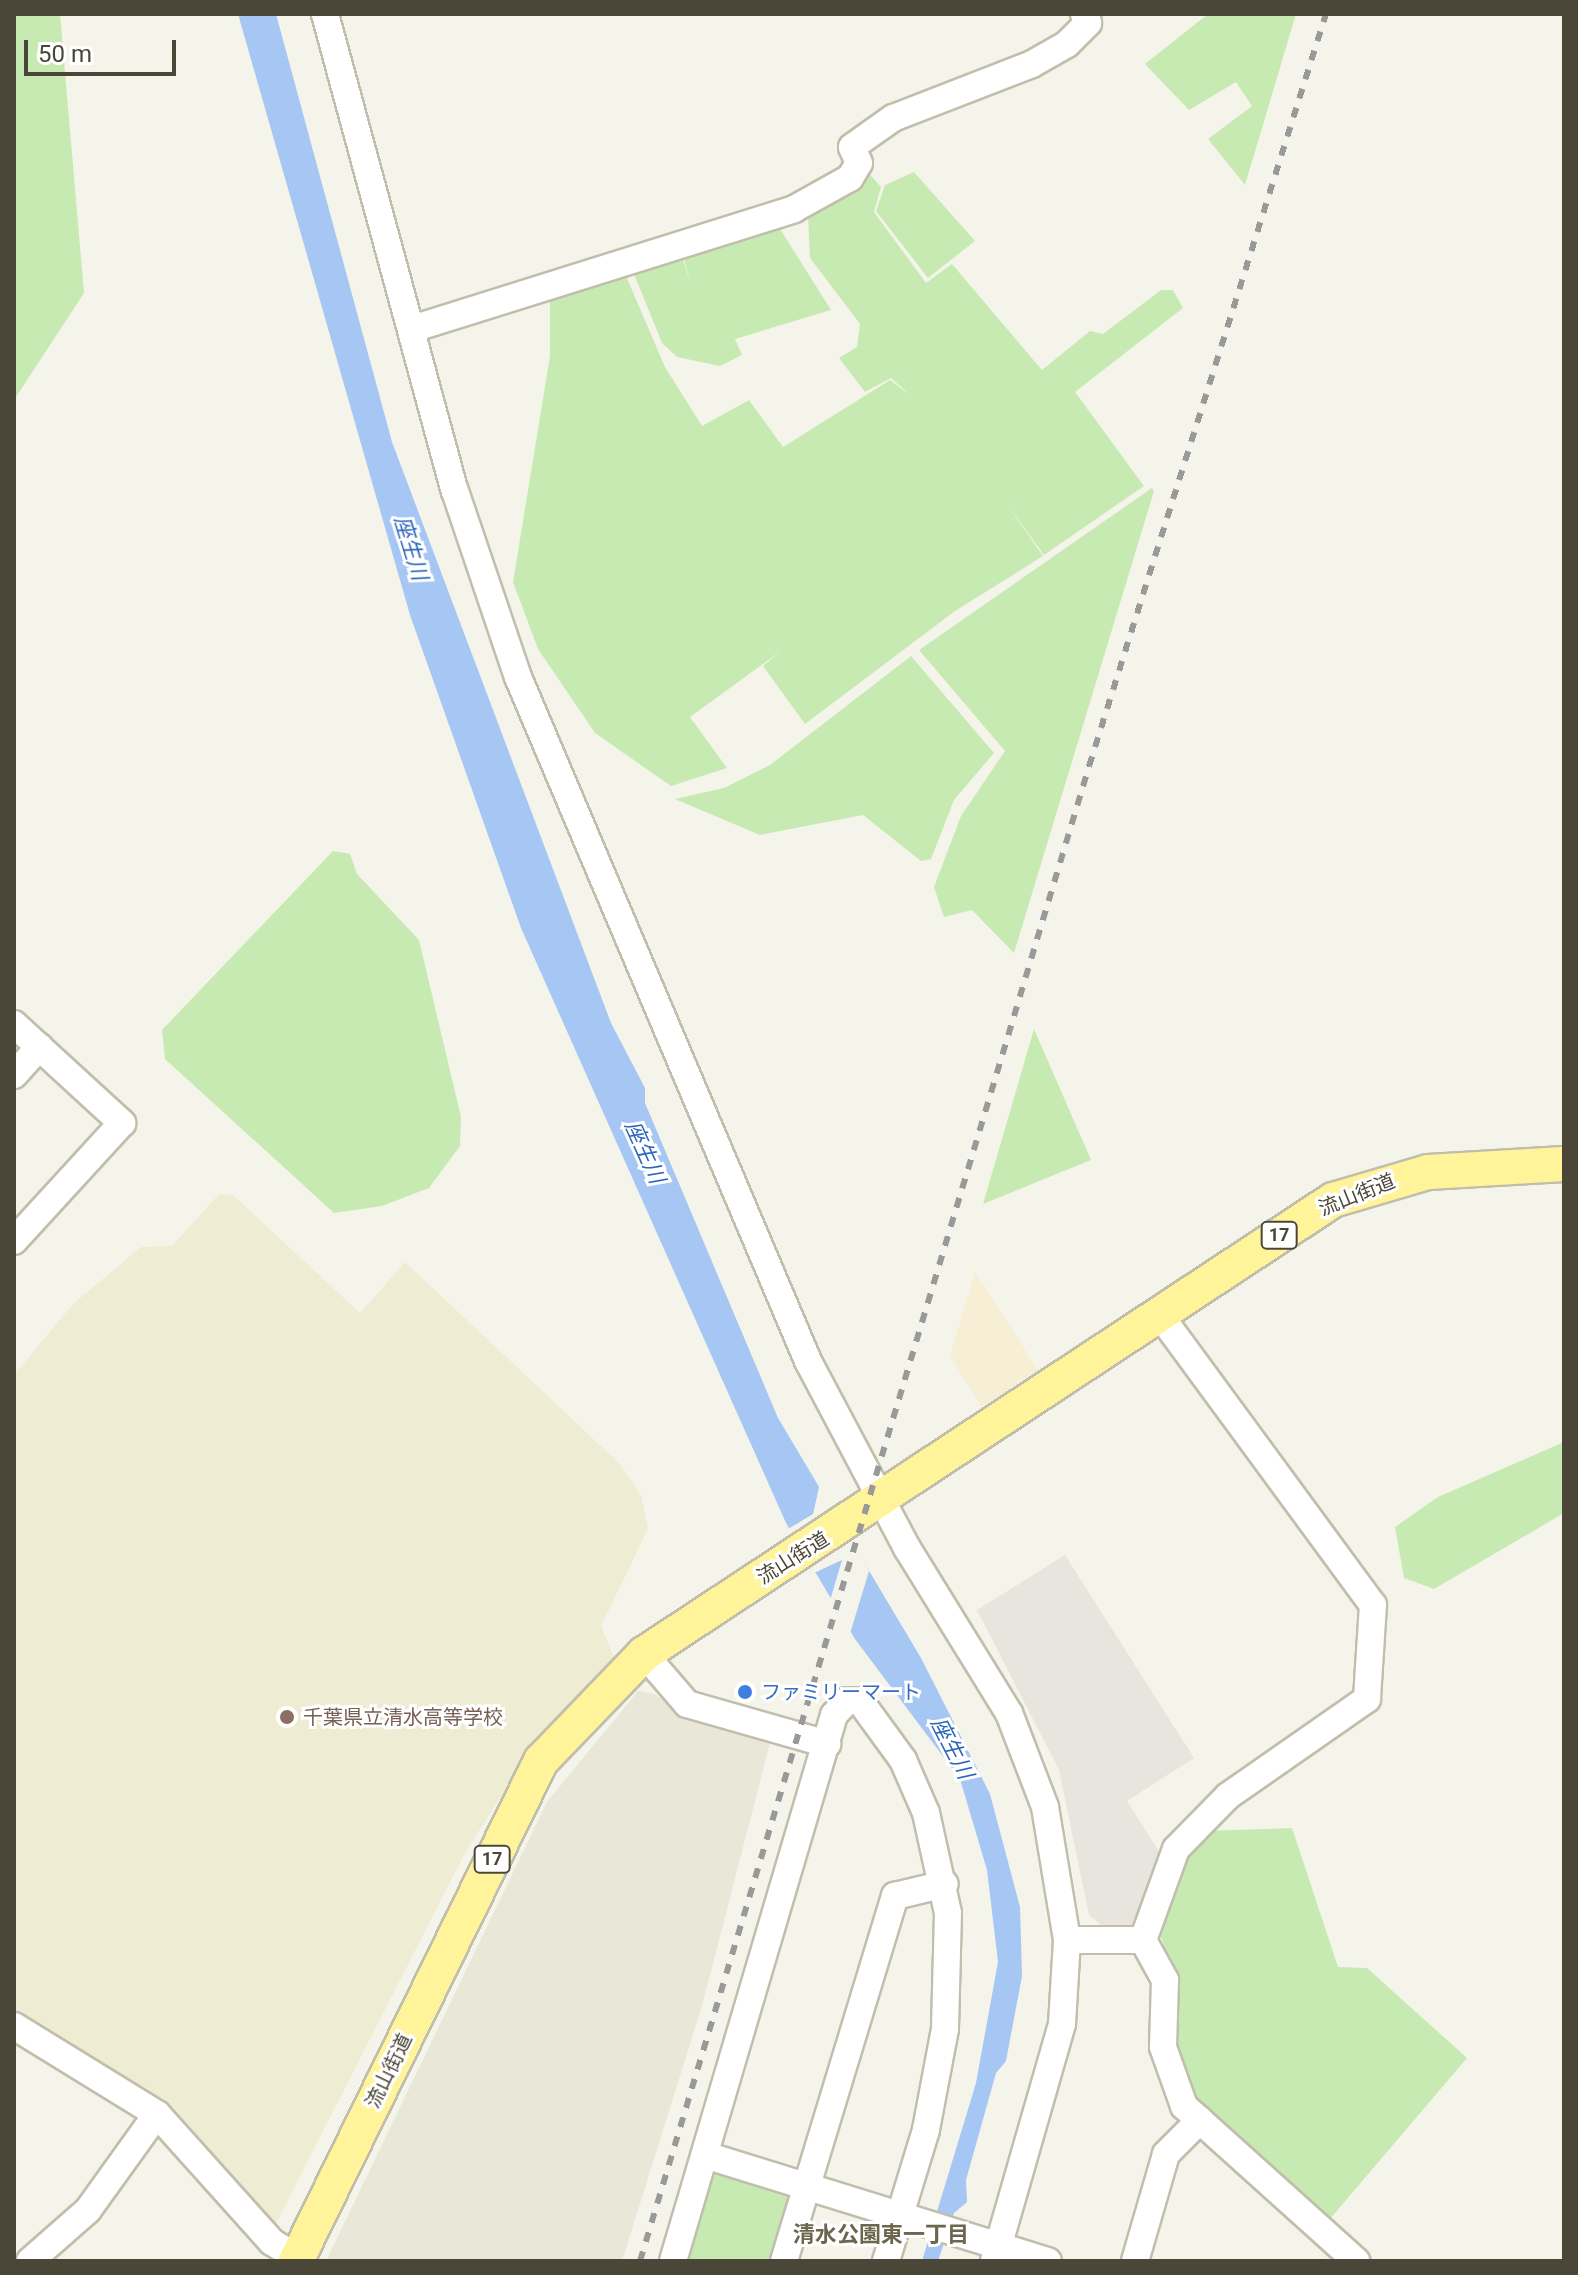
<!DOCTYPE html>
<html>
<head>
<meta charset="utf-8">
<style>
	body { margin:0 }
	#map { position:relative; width:1578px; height:2275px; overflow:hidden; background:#f5f4ea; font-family:Roboto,"Noto Sans JP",sans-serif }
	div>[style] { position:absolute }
	.residential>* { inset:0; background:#e9e7d8 }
	.commercial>* { inset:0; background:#f7efd5 }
	.industrial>* { inset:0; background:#e8e5de }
	.education>* { inset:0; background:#efecd4 }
	.green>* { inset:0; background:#c7eab2 }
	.water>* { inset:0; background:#a6c6f3 }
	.pier>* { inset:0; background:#f5f4ea }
	.roads { filter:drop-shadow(2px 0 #c1beac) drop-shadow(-2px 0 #c1beac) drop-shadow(0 2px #c1beac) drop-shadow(0 -2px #c1beac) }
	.minor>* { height:26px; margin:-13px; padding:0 13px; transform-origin:13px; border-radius:13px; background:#fff }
	.major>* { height:34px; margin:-17px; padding:0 17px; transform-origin:17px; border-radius:17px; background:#fff49a }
	.rail>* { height:6px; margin-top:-3px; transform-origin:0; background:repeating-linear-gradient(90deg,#999 0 10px,transparent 0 20px) }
	.dots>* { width:22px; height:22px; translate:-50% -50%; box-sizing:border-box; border:4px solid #fff; border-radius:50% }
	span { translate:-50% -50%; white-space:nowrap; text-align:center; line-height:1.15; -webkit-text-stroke:6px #fff; paint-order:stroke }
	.shield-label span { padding:2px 6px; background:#fff; border:2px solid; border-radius:6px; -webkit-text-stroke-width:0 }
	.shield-label { font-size:18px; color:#4a4638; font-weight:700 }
	.street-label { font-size:20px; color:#4a4638 }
	.shop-label { font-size:20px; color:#366cbe }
	.left { translate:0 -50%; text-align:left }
	.education-label { font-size:20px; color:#785e54 }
	.water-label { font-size:22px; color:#2c66ba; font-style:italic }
	.neighbourhood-label { font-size:22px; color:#6d664f; font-weight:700 }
	.frame { position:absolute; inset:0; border:16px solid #4a4638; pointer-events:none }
	.scale { position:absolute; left:24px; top:40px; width:152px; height:36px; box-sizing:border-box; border:4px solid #4a4638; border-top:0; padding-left:10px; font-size:24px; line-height:28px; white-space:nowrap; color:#4a4638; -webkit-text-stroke:6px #fff; paint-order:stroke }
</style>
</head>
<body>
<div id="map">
	<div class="residential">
		<div style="clip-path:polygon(638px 1691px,655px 1694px,681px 1715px,770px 1743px,702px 2006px,622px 2261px,326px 2261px,547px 1802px)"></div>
	</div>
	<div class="commercial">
		<div style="clip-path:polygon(975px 1271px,1038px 1370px,981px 1407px,950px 1356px)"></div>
	</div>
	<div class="industrial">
		<div style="clip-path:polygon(1065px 1555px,1194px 1758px,1127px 1801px,1160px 1853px,1131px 1928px,1107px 1930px,1089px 1915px,1059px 1770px,977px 1610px)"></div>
	</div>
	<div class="education">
		<div style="clip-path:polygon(219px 1194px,233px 1195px,360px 1313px,405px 1262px,619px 1463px,641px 1495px,648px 1529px,601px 1626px,615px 1660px,533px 1747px,466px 1851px,272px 2231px,152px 2103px,14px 2021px,14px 1375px,73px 1304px,141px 1247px,172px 1246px)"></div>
	</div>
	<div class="green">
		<div style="clip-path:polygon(14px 14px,60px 14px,84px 293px,14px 400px)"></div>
		<div style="clip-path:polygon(1208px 14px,1296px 14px,1245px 185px,1208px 139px,1252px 106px,1236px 82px,1189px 110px,1145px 64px)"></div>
		<div style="clip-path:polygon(867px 171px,881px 187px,874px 212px,926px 283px,952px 264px,1042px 370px,1090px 331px,1103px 334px,1161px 290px,1173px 290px,1183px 308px,1075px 392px,1144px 486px,1044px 555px,1004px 500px,1043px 556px,955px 611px,805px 724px,763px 666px,781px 651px,690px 717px,727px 768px,671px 786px,595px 733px,538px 649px,513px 582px,550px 356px,550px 300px,626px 276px,665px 367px,702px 426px,749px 400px,783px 447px,890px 380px,910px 395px,891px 378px,865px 392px,839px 358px,857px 347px,860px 324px,810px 258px,808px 215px)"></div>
		<div style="clip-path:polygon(914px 172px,975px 241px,928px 278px,876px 211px,885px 185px)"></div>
		<div style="clip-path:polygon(777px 224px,831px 310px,735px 339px,742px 355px,720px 366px,677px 357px,662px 343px,634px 274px,682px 257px,690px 281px,683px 256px)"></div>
		<div style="clip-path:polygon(1152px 488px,1154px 491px,1014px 953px,972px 910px,944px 917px,934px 887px,961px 816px,1005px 751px,919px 650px)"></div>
		<div style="clip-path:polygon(911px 656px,994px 753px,954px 800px,931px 859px,921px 861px,863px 815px,760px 835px,675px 799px,724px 788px,770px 765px)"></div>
		<div style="clip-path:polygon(333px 851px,350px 854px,357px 874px,419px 940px,461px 1117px,460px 1146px,429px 1188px,382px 1206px,334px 1213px,165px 1059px,162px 1030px)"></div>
		<div style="clip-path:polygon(1034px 1029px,1091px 1160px,983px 1204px)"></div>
		<div style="clip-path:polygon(1564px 1442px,1564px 1513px,1434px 1589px,1404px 1578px,1395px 1527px,1438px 1497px)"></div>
		<div style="clip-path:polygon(1292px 1828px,1338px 1967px,1367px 1968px,1467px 2058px,1329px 2220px,1195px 2102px,1174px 2032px,1175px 1977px,1157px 1925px,1181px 1862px,1204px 1831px)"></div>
		<div style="clip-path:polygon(721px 2169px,791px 2191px,796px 2198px,777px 2261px,681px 2261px,707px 2176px)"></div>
	</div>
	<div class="water">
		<div style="clip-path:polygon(238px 14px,276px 14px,392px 442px,611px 1023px,645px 1088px,645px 1103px,778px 1418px,921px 1658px,990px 1794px,1020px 1907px,1022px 1976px,1006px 2061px,996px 2073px,966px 2180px,967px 2202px,954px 2213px,938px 2261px,922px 2261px,976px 2083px,998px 1962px,987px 1870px,960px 1779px,855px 1639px,786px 1523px,521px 928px,410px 615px)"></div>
	</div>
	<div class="pier">
		<div style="clip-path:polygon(820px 1483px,869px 1571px,849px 1637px,829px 1604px,842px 1560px,814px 1573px,788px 1529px,813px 1514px)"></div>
	</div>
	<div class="roads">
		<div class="minor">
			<div style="left:325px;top:14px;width:494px;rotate:74.8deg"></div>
			<div style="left:455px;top:491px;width:196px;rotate:71.3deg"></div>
			<div style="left:518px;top:677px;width:743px;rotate:67.02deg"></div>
			<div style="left:808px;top:1361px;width:212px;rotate:62.1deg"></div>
			<div style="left:907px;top:1548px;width:194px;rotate:58.3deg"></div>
			<div style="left:1009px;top:1713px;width:101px;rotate:69deg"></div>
			<div style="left:1045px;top:1807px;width:135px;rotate:80.6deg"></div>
			<div style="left:1067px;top:1940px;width:84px;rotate:93.4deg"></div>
			<div style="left:1062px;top:2024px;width:247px;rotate:106deg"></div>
			<div style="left:412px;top:329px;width:400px;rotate:-17.4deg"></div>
			<div style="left:794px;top:209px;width:64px;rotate:-29deg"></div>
			<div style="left:850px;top:178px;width:17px;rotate:-59deg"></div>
			<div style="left:859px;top:163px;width:17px;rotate:-114deg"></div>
			<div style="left:852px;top:147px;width:50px;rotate:-35.3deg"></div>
			<div style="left:893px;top:118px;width:149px;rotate:-21.2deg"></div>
			<div style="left:1032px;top:64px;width:40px;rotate:-29.7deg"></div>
			<div style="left:1067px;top:44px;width:30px;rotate:-45deg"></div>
			<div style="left:1088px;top:23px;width:10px;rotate:-114deg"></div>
			<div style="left:14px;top:1024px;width:147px;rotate:42.5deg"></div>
			<div style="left:122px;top:1123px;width:160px;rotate:132.5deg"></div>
			<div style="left:14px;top:1075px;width:38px;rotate:-48deg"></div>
			<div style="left:1162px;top:1318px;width:356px;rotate:53.7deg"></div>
			<div style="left:1373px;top:1605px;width:94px;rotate:93.7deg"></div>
			<div style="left:1367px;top:1699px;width:169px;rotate:145.1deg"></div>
			<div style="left:1228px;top:1796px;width:74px;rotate:134.5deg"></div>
			<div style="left:1176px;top:1849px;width:97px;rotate:109.9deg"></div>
			<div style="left:1143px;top:1940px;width:46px;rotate:61.2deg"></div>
			<div style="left:1165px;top:1980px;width:67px;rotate:91.7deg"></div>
			<div style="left:1163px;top:2047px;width:63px;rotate:70.4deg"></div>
			<div style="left:1184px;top:2106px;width:232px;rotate:42deg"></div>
			<div style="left:644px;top:1654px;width:66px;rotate:49.3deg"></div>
			<div style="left:687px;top:1704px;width:146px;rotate:15.9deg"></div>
			<div style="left:1067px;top:1940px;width:76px"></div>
			<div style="left:14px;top:2026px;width:168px;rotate:31.6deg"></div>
			<div style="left:705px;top:2155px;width:359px;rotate:17.2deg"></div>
			<div style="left:30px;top:2261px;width:77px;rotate:-41.3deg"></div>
			<div style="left:88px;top:2210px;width:118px;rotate:-54.3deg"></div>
			<div style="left:157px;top:2114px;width:172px;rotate:48.1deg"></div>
			<div style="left:272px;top:2242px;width:31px;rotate:32deg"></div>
			<div style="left:673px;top:2261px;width:569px;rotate:-73.57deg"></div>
			<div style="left:834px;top:1715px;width:19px;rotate:-47deg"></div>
			<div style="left:847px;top:1701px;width:13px"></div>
			<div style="left:860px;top:1701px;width:73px;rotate:53.9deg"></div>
			<div style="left:903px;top:1760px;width:58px;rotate:66.5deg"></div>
			<div style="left:926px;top:1813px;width:102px;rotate:77.6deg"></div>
			<div style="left:948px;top:1913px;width:116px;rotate:91.5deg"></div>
			<div style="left:945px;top:2029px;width:103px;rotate:100.7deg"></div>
			<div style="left:926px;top:2130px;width:137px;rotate:107deg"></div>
			<div style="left:784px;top:2261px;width:382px;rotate:-73.1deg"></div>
			<div style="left:895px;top:1896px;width:51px;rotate:-13.5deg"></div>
			<div style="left:1135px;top:2261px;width:111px;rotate:-73.8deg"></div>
			<div style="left:1166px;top:2154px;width:48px;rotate:-45deg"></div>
		</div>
		<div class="major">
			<div style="left:296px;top:2261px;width:557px;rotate:-63.9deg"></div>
			<div style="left:541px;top:1761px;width:149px;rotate:-46.1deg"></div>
			<div style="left:644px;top:1654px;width:825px;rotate:-33.38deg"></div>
			<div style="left:1333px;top:1200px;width:99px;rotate:-16.4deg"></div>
			<div style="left:1428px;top:1172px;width:136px;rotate:-3.4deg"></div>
		</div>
	</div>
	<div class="rail">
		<div style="left:640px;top:2261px;width:1561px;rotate:-73.28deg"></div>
		<div style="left:1089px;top:766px;width:788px;rotate:-72.51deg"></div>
	</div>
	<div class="dots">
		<div style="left:745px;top:1692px;background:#3f7fe0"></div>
		<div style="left:287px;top:1717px;background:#8d6e63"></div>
	</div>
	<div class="shield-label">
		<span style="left:1279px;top:1235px">17</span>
		<span style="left:492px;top:1859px">17</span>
	</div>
	<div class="street-label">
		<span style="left:1357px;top:1195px;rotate:-22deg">流山街道</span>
		<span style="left:793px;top:1558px;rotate:-32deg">流山街道</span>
		<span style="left:389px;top:2071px;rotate:-64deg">流山街道</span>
	</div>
	<div class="shop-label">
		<span class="left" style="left:761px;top:1692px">ファミリーマート</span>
	</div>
	<div class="education-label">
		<span class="left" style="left:303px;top:1717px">千葉県立清水高等学校</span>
	</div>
	<div class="water-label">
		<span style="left:411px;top:548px;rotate:73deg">座生川</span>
		<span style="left:645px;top:1152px;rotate:66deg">座生川</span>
		<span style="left:952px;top:1748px;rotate:63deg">座生川</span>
	</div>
	<div class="neighbourhood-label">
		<span style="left:881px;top:2235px">清水公園東一丁目</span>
	</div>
	<div class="frame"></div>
	<div class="scale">50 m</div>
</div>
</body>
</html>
